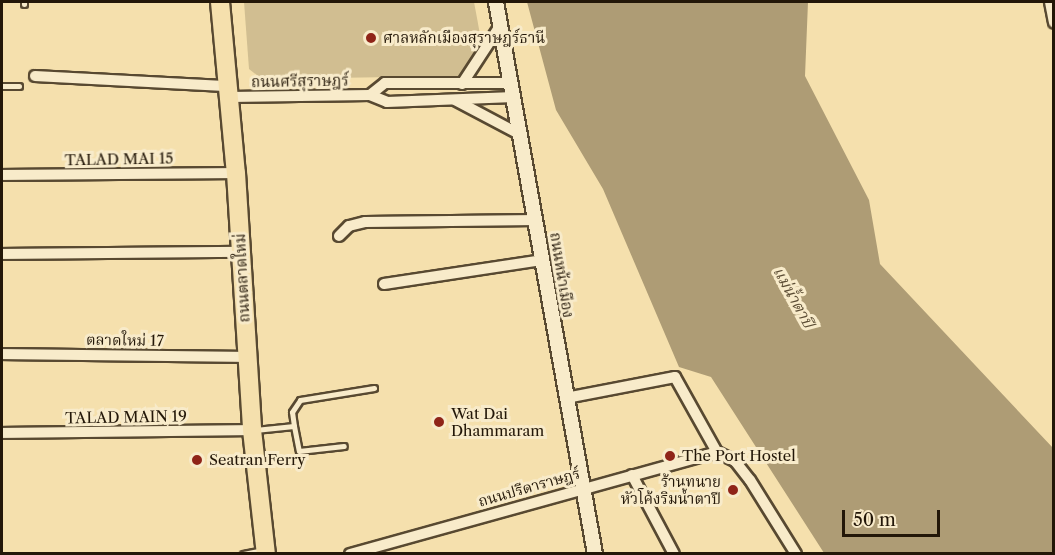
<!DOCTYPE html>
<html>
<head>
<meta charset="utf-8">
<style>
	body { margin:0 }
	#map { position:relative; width:1055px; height:555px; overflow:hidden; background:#f5e0ad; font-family:"Libre Caslon Text","Noto Serif Thai",serif }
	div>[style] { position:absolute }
	.green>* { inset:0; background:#d1be91 }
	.water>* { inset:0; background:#ae9c75 }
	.roads { filter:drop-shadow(2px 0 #584931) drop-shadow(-2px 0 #584931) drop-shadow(0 2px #584931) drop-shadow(0 -2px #584931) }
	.service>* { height:5px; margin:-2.5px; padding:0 2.5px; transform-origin:2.5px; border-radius:2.5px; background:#f8ebca }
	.minor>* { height:10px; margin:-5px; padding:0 5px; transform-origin:5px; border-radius:5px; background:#f8ebca }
	.tertiary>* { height:14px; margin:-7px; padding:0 7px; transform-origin:7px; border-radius:7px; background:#f8ebca }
	.primary>* { height:18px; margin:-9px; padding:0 9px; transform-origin:9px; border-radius:9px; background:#f5e0ad }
	.dots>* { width:16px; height:16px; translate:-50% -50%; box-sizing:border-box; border:3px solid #f8ebca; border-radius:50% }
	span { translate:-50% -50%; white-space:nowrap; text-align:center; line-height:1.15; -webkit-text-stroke:6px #f8ebca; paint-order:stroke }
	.poi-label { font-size:15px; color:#231708 }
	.left { translate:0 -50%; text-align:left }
	.right { translate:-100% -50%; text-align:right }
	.street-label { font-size:15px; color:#231708 }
	.water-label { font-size:16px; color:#5b4c34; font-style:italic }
	.frame { position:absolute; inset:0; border:3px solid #231708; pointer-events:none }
	.scale { position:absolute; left:842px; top:510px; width:98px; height:27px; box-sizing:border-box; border:3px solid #231708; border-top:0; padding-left:8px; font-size:18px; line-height:21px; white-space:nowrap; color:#231708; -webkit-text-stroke:4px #f8ebca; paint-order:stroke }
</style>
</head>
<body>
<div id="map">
	<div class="green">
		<div style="clip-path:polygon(244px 2px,474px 2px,482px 45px,462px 76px,262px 79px,249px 69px)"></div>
	</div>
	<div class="water">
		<div style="clip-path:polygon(527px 2px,808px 2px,805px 76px,869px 200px,880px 264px,1053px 448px,1053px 553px,824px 553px,711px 377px,679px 367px,603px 189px,556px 110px)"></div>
	</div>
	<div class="roads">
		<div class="service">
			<div style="left:24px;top:4px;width:2px;rotate:-90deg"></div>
			<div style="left:2px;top:86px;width:17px"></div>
			<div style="left:294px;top:426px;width:25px;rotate:79deg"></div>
			<div style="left:299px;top:451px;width:45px;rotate:-6.3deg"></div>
			<div style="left:255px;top:430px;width:39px;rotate:-6deg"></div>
			<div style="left:294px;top:426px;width:14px;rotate:-98deg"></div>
			<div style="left:292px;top:412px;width:14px;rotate:-56deg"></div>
			<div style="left:300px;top:400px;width:75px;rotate:-9.2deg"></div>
			<div style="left:243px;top:554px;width:21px;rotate:-11deg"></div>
		</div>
		<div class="minor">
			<div style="left:1050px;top:2px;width:21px;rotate:79deg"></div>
			<div style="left:35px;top:76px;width:194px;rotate:3deg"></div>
			<div style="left:462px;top:84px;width:69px;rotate:-56.8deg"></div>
			<div style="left:370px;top:95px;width:19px;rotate:-39deg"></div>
			<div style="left:385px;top:83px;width:126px"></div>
			<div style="left:230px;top:97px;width:140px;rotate:-0.8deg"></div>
			<div style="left:370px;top:95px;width:18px;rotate:22deg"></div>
			<div style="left:387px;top:102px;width:127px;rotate:-2.3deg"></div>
			<div style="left:455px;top:100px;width:75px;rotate:27.9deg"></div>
			<div style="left:2px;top:175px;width:234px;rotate:-0.5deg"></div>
			<div style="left:339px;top:236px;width:14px;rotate:-45deg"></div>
			<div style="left:349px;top:226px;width:16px;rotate:-14deg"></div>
			<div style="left:365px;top:222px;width:172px;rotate:-0.7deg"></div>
			<div style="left:2px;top:254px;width:239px;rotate:-0.5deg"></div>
			<div style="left:384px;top:284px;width:161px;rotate:-8.6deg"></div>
			<div style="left:2px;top:354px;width:245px;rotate:0.7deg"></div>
			<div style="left:566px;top:398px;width:111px;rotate:-10.9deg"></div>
			<div style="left:675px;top:377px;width:86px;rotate:60.8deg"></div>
			<div style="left:2px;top:433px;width:250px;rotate:-0.7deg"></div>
			<div style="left:717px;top:452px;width:20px;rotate:27deg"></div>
			<div style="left:735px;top:461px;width:24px;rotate:52deg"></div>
			<div style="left:750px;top:480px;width:87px;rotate:58.1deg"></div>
			<div style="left:632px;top:475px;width:89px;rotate:62deg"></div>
			<div style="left:350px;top:554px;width:381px;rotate:-15.5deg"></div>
		</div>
		<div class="tertiary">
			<div style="left:496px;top:2px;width:561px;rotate:79.83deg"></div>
		</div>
		<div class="primary">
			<div style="left:220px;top:2px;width:172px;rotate:84.7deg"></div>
			<div style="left:236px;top:173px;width:257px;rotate:86.4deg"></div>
			<div style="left:252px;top:430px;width:125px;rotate:83.6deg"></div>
		</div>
	</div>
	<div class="dots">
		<div style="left:371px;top:38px;background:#8f2418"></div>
		<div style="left:439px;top:422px;background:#8f2418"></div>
		<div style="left:670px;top:456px;background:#8f2418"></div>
		<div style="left:197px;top:460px;background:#8f2418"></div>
		<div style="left:733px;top:490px;background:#8f2418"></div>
	</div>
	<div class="poi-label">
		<span class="left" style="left:383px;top:38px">ศาลหลักเมืองสุราษฎร์ธานี</span>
		<span class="left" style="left:451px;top:422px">Wat Dai<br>Dhammaram</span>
		<span class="left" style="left:682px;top:456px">The Port Hostel</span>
		<span class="left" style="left:209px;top:460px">Seatran Ferry</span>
		<span class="right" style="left:721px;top:490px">ร้านทนาย<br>หัวโค้งริมน้ำตาปี</span>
	</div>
	<div class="street-label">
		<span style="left:300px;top:81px;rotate:-1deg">ถนนศรีสุราษฎร์</span>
		<span style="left:119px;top:159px;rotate:-1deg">TALAD MAI 15</span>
		<span style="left:562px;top:275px;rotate:81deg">ถนนหน้าเมือง</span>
		<span style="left:242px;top:278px;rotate:-93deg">ถนนตลาดใหม่</span>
		<span style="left:125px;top:340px;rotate:1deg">ตลาดใหม่ 17</span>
		<span style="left:126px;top:417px;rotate:-1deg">TALAD MAIN 19</span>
		<span style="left:529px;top:487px;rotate:-16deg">ถนนปรีดาราษฎร์</span>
	</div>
	<div class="water-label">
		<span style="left:794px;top:297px;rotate:61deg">แม่น้ำตาปี</span>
	</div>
	<div class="frame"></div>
	<div class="scale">50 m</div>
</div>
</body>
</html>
